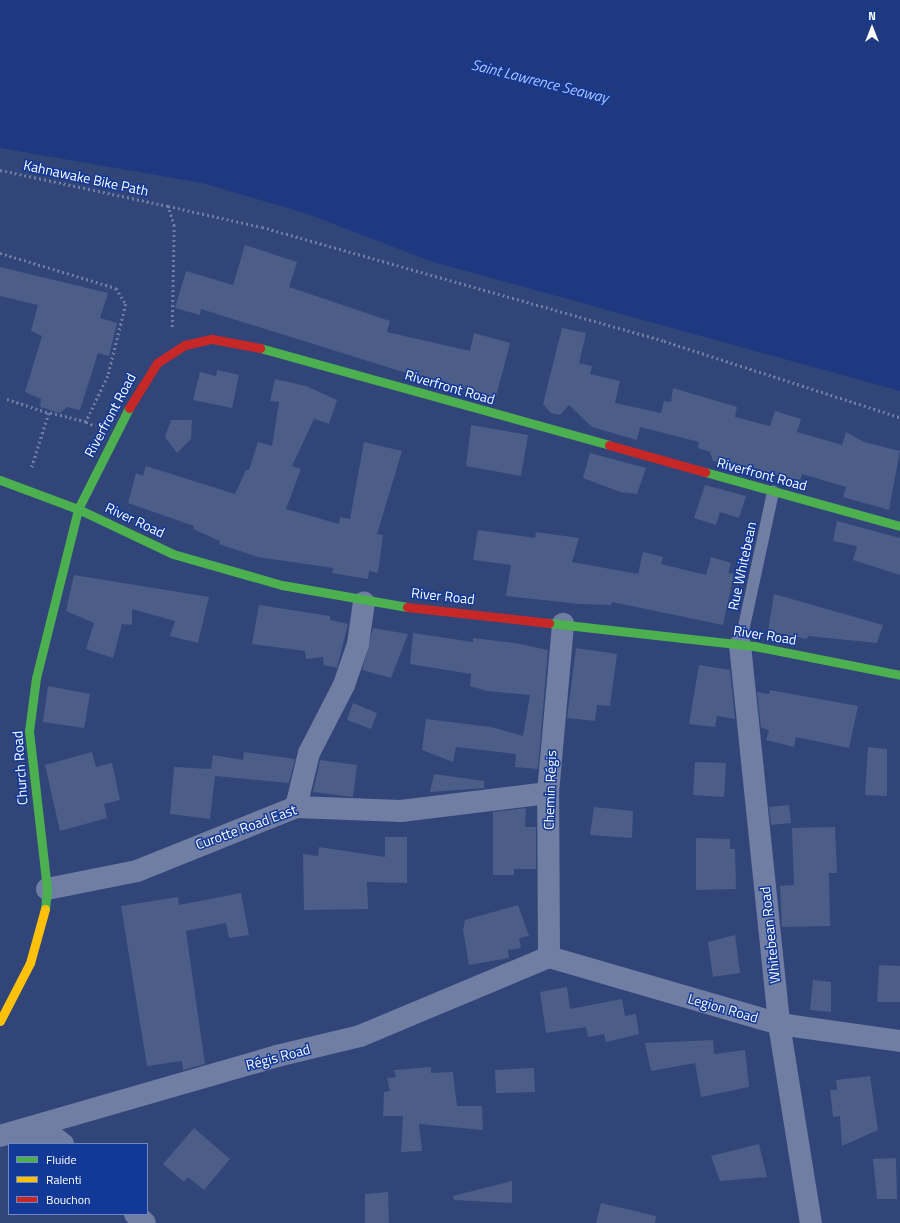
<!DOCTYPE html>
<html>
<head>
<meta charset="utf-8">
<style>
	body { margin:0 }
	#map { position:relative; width:900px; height:1223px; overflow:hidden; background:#314579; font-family:"Titillium Web",sans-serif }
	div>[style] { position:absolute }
	.water>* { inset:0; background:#1e3980 }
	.building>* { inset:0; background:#4c5d87 }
	.path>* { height:2.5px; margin-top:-1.25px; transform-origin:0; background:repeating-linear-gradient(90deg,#707ea4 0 2px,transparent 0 5px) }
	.lane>* { height:12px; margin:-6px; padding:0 6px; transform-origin:6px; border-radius:6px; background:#707ea4 }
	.street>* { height:22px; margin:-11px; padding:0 11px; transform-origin:11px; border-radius:11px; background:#707ea4 }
	.fast>* { height:9px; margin:-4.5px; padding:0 4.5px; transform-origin:4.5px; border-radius:4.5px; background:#4caf50 }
	.slow>* { height:9px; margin:-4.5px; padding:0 4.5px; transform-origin:4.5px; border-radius:4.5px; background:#ffc107 }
	.jam>* { height:9px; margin:-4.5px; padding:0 4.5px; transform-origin:4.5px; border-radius:4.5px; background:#c62828 }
	span { translate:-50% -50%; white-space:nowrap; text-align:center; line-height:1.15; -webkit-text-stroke:3px #123898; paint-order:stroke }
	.street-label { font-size:14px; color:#fff }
	.water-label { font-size:15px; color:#b0c7fa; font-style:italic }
	.legend { position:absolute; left:8px; top:1143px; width:140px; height:72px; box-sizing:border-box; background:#123898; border:1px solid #7188c1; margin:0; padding:5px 7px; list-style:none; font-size:12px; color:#fff }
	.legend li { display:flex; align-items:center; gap:8px; height:20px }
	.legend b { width:20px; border:1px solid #7188c1 }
	.north { position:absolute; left:852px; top:8px; width:40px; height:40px; -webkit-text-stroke:3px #123898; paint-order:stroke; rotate:0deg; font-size:11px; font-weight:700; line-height:16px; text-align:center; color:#fff }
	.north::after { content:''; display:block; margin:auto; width:14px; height:18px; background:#fff; clip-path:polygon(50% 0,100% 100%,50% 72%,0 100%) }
</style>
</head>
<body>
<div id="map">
	<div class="water">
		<div style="clip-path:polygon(0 0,900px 0,900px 391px,430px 261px,305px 213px,202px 183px,0 148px)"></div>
	</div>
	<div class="building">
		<div style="clip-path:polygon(245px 245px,297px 262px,289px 287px,390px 321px,387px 332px,470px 351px,474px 333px,510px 343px,496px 397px,416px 376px,201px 309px,200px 315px,175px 308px,186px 271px,233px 285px)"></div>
		<div style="clip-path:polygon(0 267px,108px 293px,100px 318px,117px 323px,109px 356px,98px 353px,80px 410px,67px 407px,60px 413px,40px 407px,41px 399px,25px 392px,42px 336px,31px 331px,38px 305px,0 296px)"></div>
		<div style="clip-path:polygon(562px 328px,586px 333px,579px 363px,592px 366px,590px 374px,620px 381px,615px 403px,661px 413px,664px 401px,671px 402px,673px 388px,737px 407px,735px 417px,770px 426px,775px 411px,801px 419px,797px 432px,842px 445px,846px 432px,864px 442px,900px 451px,889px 510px,843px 497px,846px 487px,802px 474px,800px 480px,713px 461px,710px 452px,698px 448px,699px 442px,640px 427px,637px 440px,592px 427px,569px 405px,560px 415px,551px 413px,543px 404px)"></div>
		<div style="clip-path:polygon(217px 370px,239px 375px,232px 408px,193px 400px,200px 372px,216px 376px)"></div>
		<div style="clip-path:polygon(275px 379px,306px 386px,337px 400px,329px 424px,314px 419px,292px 466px,301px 469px,286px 509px,339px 524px,340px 517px,350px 519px,364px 442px,402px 451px,377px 534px,383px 535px,378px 573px,369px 571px,368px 579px,332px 573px,333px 568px,258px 557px,219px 544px,220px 541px,193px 529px,194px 526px,128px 503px,136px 473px,143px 476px,146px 466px,235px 494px,246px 470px,249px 470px,258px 442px,272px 446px,279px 402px,270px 401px)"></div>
		<div style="clip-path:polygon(171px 420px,192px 420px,191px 439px,177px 453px,165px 437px)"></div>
		<div style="clip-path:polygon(471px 425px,528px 435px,521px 476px,466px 466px)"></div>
		<div style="clip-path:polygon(590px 453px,646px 468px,637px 494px,620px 492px,583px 478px)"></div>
		<div style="clip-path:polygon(705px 485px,746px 496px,739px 518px,720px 512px,716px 525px,694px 518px)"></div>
		<div style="clip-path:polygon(837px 521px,900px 538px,900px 575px,853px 560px,857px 546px,833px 541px)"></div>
		<div style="clip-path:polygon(478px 530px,535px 538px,536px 532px,579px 538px,572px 562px,638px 574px,643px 552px,663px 557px,661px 564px,706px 575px,711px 557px,731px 563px,728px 573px,734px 574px,723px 625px,612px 602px,611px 605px,580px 604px,506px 596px,511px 565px,473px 560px)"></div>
		<div style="clip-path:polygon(74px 575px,209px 597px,198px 643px,170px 636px,175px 621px,132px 609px,132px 625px,122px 624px,113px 658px,86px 649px,94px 623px,66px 611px)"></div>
		<div style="clip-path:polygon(774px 594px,883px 625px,877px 643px,808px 636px,807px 639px,768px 631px)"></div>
		<div style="clip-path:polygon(259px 605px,330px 616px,330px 620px,348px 624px,337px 668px,324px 665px,323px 657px,306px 659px,305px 651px,252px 644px)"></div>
		<div style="clip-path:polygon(373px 628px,408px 634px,391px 678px,362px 670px)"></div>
		<div style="clip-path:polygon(413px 633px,473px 642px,473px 638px,515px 643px,548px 650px,538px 769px,515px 767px,516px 754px,456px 747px,453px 762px,422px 750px,426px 719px,491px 727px,523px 736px,530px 695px,487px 691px,470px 686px,471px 674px,410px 664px)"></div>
		<div style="clip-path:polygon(576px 648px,617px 654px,610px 706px,597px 705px,595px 721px,567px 718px)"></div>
		<div style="clip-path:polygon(699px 665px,730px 670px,735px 719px,717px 716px,715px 727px,689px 724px)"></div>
		<div style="clip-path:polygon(48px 686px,90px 694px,84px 728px,43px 722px)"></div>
		<div style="clip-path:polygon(770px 690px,858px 706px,849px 748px,796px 737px,794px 747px,766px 740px,769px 730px,761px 728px,757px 692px,769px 694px)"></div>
		<div style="clip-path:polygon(353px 703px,377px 713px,371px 729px,347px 720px)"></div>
		<div style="clip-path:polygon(868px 747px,887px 749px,887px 796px,865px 795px)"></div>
		<div style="clip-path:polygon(92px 752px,96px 767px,112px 763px,120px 800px,104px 804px,107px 818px,60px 831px,45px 765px)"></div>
		<div style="clip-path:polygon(244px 752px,295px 759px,289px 783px,215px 776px,210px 819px,170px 814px,174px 767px,211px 769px,213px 755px,243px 760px)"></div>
		<div style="clip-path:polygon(320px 760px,357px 765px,353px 797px,313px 792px)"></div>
		<div style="clip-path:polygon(695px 762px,726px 763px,724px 797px,693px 795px)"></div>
		<div style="clip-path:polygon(434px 774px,484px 781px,484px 788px,430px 792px)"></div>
		<div style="clip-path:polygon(789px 805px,791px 823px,771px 825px,769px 807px)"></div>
		<div style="clip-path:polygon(594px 807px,633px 811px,632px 838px,590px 835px)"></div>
		<div style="clip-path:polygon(526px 808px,525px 827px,536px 827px,536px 869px,514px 869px,514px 875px,493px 875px,493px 812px)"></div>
		<div style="clip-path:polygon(835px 827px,837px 873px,829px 873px,830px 926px,782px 927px,780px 886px,794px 885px,792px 828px)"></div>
		<div style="clip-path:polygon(385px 837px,407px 837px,407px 883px,367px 882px,368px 909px,304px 910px,303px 854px,318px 856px,319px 847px,385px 857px)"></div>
		<div style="clip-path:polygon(696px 838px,730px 839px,730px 849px,735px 849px,736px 889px,696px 890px)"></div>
		<div style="clip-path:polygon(241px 893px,249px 935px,229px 938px,226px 923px,186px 931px,205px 1064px,183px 1070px,182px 1061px,147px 1066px,121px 906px,178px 897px,179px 905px)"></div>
		<div style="clip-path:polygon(518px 905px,529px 936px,519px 938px,521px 948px,508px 950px,509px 958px,469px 965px,463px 930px,465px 920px)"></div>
		<div style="clip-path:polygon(735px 935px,740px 973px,713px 977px,708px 942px)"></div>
		<div style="clip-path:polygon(879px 965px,900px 966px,900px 1002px,877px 1002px)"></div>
		<div style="clip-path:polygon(813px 980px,831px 982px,831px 1012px,810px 1010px)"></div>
		<div style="clip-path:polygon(567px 987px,570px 1009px,622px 999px,625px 1016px,636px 1014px,639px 1034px,606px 1042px,604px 1034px,588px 1037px,586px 1027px,546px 1033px,540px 992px)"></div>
		<div style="clip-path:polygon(713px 1040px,714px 1054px,745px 1050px,749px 1087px,701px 1097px,695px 1063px,651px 1071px,645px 1043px)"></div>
		<div style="clip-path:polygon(431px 1067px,431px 1073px,453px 1072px,457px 1106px,482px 1106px,483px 1130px,419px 1124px,422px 1151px,401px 1152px,403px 1116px,383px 1116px,384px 1092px,390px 1091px,387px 1078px,396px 1077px,394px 1070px)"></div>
		<div style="clip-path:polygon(534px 1068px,535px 1092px,496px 1093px,495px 1070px)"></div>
		<div style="clip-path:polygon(870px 1076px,878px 1130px,842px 1146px,840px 1116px,833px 1117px,830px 1090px,837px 1090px,836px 1080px)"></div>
		<div style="clip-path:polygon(194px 1128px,230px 1159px,204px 1190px,188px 1177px,184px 1182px,163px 1164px)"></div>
		<div style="clip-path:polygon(759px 1144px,767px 1177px,720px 1181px,711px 1156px)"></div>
		<div style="clip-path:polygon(896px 1158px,897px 1199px,877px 1199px,873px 1159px)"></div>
		<div style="clip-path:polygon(512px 1181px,512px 1203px,454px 1200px,453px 1196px)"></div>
		<div style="clip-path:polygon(388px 1192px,389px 1223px,365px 1223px,365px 1194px)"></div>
		<div style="clip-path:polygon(601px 1203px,656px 1216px,655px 1223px,596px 1223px)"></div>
	</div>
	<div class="path">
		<div style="left:0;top:170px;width:172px;rotate:12.1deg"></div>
		<div style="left:0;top:253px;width:121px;rotate:16.8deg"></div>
		<div style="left:116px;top:288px;width:19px;rotate:58deg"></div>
		<div style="left:126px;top:304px;width:74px;rotate:104deg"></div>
		<div style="left:108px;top:376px;width:51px;rotate:115.6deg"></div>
		<div style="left:86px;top:422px;width:38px;rotate:-166deg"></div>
		<div style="left:49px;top:413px;width:57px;rotate:107.5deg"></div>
		<div style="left:172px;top:327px;width:101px;rotate:-88.9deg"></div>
		<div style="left:174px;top:226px;width:21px;rotate:-107deg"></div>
		<div style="left:168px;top:206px;width:96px;rotate:12.6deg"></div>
		<div style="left:262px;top:227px;width:418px;rotate:15.8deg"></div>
		<div style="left:664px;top:341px;width:248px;rotate:17.9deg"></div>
		<div style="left:7px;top:399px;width:44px;rotate:18.4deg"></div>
		<div style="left:86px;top:422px;width:10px;rotate:24deg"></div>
	</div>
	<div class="lane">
		<div style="left:740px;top:645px;width:157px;rotate:-77.8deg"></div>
	</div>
	<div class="street">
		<div style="left:740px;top:645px;width:381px;rotate:84.1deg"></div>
		<div style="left:779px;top:1024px;width:202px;rotate:80.9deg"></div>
		<div style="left:296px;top:807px;width:56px;rotate:-76.5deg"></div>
		<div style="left:309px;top:753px;width:76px;rotate:-62.8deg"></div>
		<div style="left:344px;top:685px;width:43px;rotate:-71.1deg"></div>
		<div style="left:358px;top:644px;width:42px;rotate:-81.9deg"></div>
		<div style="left:47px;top:889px;width:92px;rotate:-11.3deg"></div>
		<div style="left:137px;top:871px;width:171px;rotate:-21.9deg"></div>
		<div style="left:296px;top:807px;width:105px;rotate:2.2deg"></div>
		<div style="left:401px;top:811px;width:148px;rotate:-7deg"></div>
		<div style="left:549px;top:957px;width:240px;rotate:16.2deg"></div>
		<div style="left:779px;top:1024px;width:122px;rotate:8deg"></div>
		<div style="left:549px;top:957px;width:164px;rotate:-90.3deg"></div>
		<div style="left:548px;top:793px;width:170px;rotate:-84.9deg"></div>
		<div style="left:0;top:1136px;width:288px;rotate:-16.1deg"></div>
		<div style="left:277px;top:1056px;width:85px;rotate:-13.5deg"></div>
		<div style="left:360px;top:1036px;width:205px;rotate:-22.7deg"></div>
		<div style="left:21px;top:1137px;width:34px;rotate:2deg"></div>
		<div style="left:55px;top:1138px;width:10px;rotate:37deg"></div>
		<div style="left:135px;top:1214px;width:13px;rotate:42deg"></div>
	</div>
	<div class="fast">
		<div style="left:260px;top:348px;width:362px;rotate:15.5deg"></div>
		<div style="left:705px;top:472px;width:202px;rotate:15.5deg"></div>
		<div style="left:0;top:480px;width:83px;rotate:20.4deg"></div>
		<div style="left:78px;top:509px;width:105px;rotate:25.3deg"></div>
		<div style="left:173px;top:554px;width:113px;rotate:15.9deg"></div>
		<div style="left:282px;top:585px;width:127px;rotate:10deg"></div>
		<div style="left:549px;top:623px;width:206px;rotate:6.4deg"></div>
		<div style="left:754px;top:646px;width:149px;rotate:11.2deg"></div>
		<div style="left:45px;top:909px;width:20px;rotate:-84deg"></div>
		<div style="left:47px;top:889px;width:159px;rotate:-96.5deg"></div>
		<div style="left:29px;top:731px;width:53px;rotate:-82.5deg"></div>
		<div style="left:36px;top:678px;width:174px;rotate:-76deg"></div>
		<div style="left:78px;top:509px;width:113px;rotate:-63.2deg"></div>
	</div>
	<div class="slow">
		<div style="left:0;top:1021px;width:65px;rotate:-62.7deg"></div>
		<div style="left:30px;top:963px;width:56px;rotate:-74.5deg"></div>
	</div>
	<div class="jam">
		<div style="left:129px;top:408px;width:53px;rotate:-58.1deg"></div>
		<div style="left:157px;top:363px;width:33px;rotate:-33deg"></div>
		<div style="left:185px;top:345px;width:28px;rotate:-13deg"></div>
		<div style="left:212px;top:339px;width:49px;rotate:10.6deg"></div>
		<div style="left:609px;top:445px;width:100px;rotate:15.7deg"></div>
		<div style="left:407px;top:607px;width:143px;rotate:6.4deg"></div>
	</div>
	<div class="street-label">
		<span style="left:86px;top:178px;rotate:12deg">Kahnawake Bike Path</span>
		<span style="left:450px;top:387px;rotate:16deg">Riverfront Road</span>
		<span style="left:110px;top:415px;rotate:-62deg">Riverfront Road</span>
		<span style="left:762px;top:474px;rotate:15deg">Riverfront Road</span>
		<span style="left:135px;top:520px;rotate:25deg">River Road</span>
		<span style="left:742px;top:566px;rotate:-78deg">Rue Whitebean</span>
		<span style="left:443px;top:596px;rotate:6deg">River Road</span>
		<span style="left:765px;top:635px;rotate:9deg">River Road</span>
		<span style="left:20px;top:768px;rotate:-94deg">Church Road</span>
		<span style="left:550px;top:790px;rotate:-88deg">Chemin Régis</span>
		<span style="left:246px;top:827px;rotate:-20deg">Curotte Road East</span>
		<span style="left:770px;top:935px;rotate:-96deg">Whitebean Road</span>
		<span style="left:723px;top:1008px;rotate:16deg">Legion Road</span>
		<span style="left:278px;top:1057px;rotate:-15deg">Régis Road</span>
	</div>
	<div class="water-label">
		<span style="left:540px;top:81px;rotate:14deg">Saint Lawrence Seaway</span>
	</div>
	<ul class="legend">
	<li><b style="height:5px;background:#4caf50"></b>Fluide</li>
	<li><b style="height:5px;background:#ffc107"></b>Ralenti</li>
	<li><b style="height:5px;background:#c62828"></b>Bouchon</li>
	</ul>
	<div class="north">N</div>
</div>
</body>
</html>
